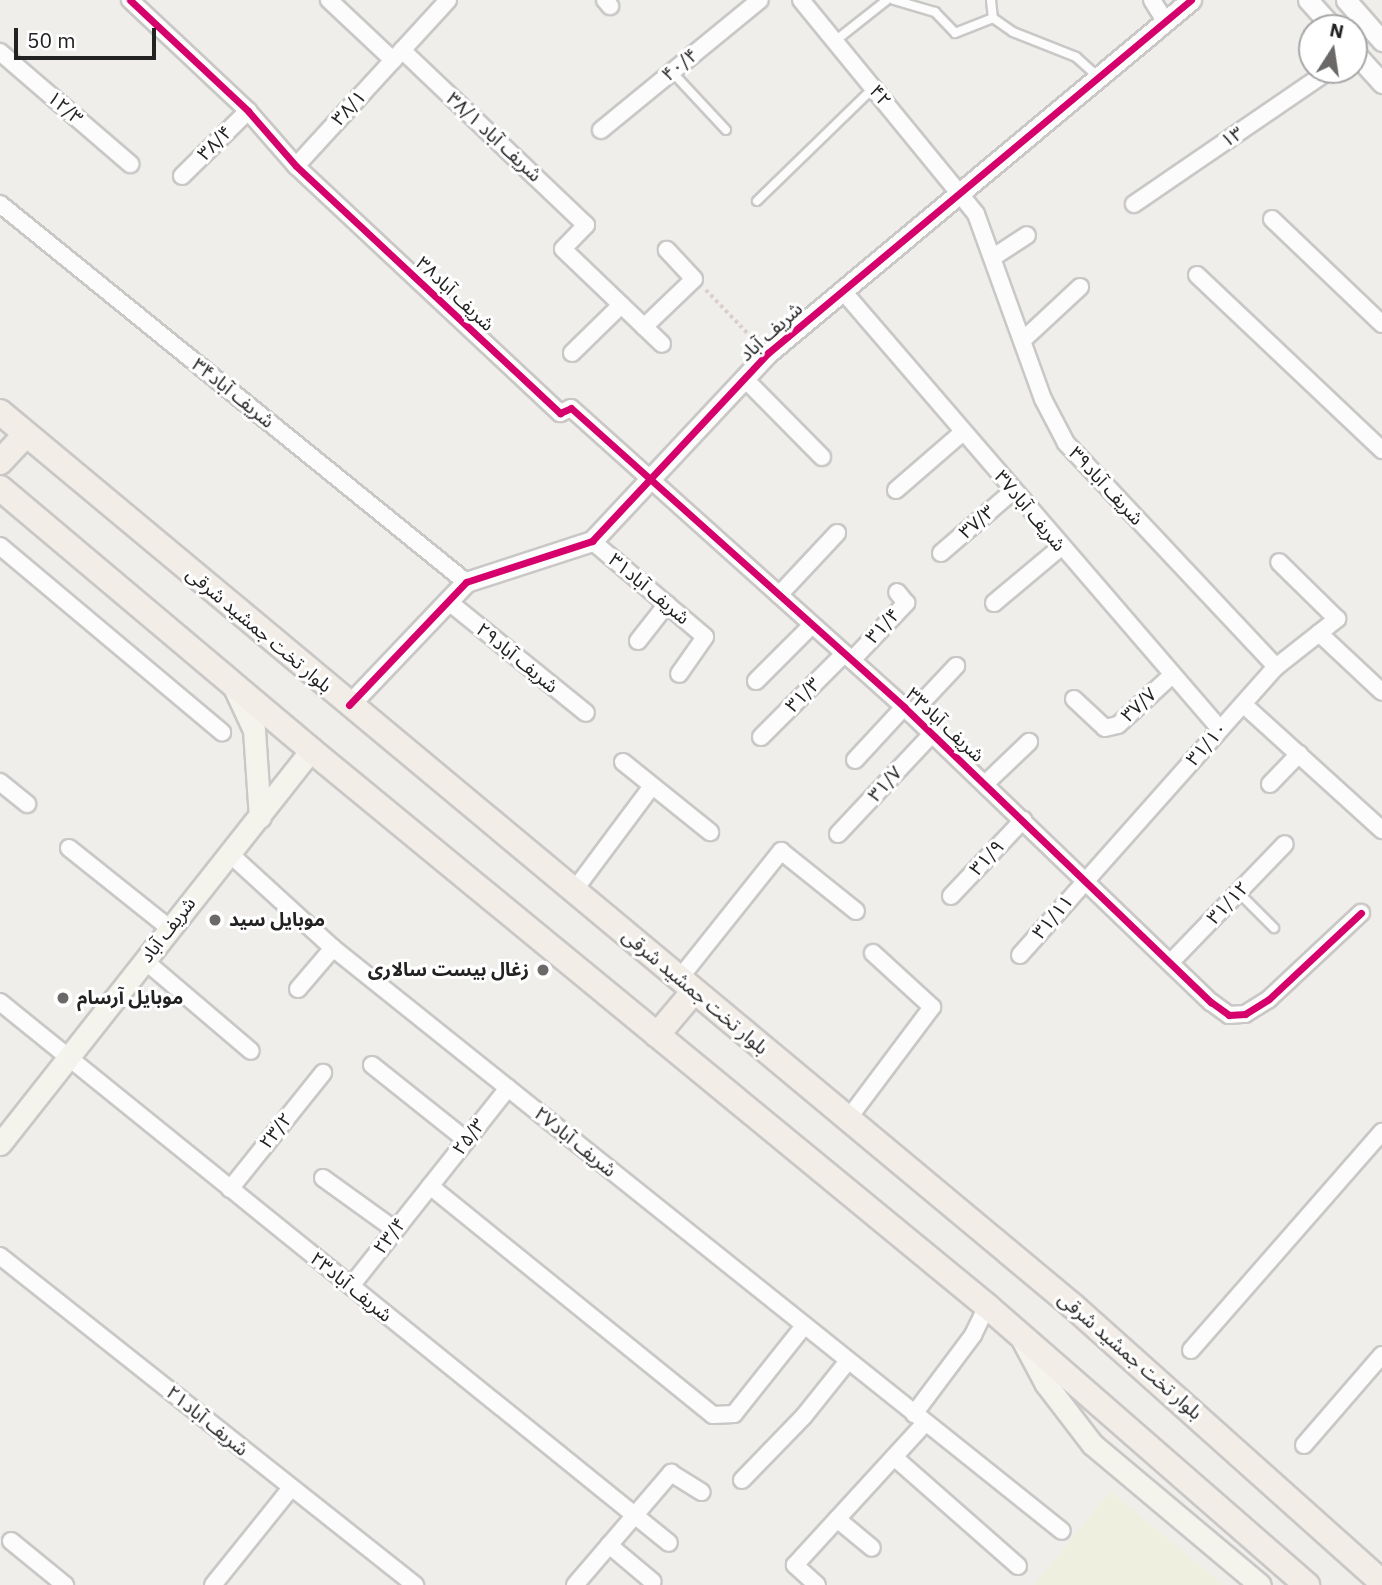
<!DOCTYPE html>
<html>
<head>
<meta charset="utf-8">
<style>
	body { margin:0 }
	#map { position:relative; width:1382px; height:1585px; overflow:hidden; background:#f0eeeb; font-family:"IBM Plex Sans","Noto Sans Arabic",sans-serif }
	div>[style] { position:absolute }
	.farmland>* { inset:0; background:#efefdf }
	.path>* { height:3.5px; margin-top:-1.75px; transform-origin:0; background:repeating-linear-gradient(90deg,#dccecd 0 3.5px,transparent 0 7px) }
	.roads { filter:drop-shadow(2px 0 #c9c8c7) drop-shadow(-2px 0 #c9c8c7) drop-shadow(0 2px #c9c8c7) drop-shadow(0 -2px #c9c8c7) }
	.service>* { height:8px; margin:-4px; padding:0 4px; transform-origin:4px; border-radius:4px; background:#fdfcfc }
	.minor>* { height:16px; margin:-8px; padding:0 8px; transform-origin:8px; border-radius:8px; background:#fdfcfc }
	.tertiary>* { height:19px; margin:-9.5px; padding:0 9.5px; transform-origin:9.5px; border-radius:9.5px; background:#fdfcfc }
	.secondary>* { height:21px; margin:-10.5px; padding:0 10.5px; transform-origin:10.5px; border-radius:10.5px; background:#f4f4ed }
	.primary>* { height:24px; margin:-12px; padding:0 12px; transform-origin:12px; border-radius:12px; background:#f3ede7 }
	.cycleway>* { height:7px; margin:-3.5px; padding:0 3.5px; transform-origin:3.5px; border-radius:3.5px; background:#d6006c }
	.dots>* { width:19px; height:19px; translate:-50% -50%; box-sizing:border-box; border:4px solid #fff; border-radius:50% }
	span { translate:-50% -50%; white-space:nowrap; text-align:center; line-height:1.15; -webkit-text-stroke:6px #fff; paint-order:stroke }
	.street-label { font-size:19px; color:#222 }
	.poi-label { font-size:19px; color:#222; font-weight:700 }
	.left { translate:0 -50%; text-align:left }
	.right { translate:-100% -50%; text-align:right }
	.north { position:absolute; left:1298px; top:14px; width:70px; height:70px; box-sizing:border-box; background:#fff; border:2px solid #a7a7a7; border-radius:50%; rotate:12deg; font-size:19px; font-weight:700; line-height:28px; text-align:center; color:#222 }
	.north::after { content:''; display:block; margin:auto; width:24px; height:32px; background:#6a6968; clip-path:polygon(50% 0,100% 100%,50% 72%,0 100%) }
	.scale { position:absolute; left:14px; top:28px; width:142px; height:32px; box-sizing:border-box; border:4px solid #222; border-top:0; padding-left:9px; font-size:21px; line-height:24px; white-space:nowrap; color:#222; -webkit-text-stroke:5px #fff; paint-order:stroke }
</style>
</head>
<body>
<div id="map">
	<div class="farmland">
		<div style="clip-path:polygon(1110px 1491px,1224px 1585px,1034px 1585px)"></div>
	</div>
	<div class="path">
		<div style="left:706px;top:290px;width:69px;rotate:46.2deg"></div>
	</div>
	<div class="roads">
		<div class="service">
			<div style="left:894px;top:0;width:43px;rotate:16.3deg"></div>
			<div style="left:935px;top:12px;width:29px;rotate:46deg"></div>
			<div style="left:955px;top:33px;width:41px;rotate:-21.5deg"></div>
			<div style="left:993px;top:18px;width:24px;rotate:35deg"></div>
			<div style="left:1013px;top:32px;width:68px;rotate:21.6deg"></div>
			<div style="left:1076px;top:57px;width:30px;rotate:42deg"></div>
			<div style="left:991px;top:0;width:18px;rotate:84deg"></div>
			<div style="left:835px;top:41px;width:66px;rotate:-38.3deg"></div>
			<div style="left:672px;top:72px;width:79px;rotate:47deg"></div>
			<div style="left:757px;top:201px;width:162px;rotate:-44.2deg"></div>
			<div style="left:1238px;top:892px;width:51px;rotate:45deg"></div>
		</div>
		<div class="minor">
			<div style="left:130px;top:0;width:162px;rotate:43.2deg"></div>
			<div style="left:248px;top:111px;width:73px;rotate:48.9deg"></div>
			<div style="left:296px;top:166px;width:362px;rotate:43.1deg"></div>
			<div style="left:560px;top:413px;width:12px;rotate:-24deg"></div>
			<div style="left:571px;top:408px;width:448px;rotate:41.9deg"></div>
			<div style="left:904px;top:707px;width:426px;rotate:43.9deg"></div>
			<div style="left:1211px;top:1002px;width:22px;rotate:36deg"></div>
			<div style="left:1229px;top:1015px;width:16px;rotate:-4deg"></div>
			<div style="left:1245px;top:1014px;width:28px;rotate:-32deg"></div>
			<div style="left:1269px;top:999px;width:126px;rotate:-43.1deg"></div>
			<div style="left:329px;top:0;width:88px;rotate:43.2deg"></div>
			<div style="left:605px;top:0;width:8px;rotate:50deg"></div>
			<div style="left:801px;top:0;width:276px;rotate:50.7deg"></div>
			<div style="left:976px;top:214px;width:197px;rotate:70.1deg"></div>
			<div style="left:1043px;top:399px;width:50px;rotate:62.4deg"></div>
			<div style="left:1066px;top:443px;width:307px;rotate:46.8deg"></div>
			<div style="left:1152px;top:0;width:25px;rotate:58deg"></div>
			<div style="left:402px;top:50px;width:254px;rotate:43.6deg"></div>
			<div style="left:586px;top:225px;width:33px;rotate:134deg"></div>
			<div style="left:563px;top:249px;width:137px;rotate:43.8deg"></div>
			<div style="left:0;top:52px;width:172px;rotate:40.7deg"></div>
			<div style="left:601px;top:130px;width:205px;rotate:-39.3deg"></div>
			<div style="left:296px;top:166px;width:225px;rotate:-47.5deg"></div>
			<div style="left:182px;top:176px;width:93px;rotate:-44.6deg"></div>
			<div style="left:0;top:204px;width:600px;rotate:39.05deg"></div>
			<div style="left:1134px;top:204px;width:237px;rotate:-34.4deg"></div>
			<div style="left:1272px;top:219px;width:152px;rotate:43.7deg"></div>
			<div style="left:995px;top:256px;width:38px;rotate:-33deg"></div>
			<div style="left:1197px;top:275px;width:255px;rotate:43.4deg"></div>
			<div style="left:842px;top:290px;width:579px;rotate:49.27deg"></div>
			<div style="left:644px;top:327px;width:69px;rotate:-43.8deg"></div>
			<div style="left:694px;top:279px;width:40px;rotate:-133deg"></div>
			<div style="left:1023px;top:340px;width:78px;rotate:-42.9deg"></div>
			<div style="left:572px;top:353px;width:69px;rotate:-44.4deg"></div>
			<div style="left:744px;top:378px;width:111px;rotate:45.4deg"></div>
			<div style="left:896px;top:490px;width:89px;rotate:-40.9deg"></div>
			<div style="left:592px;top:541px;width:148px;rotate:40.3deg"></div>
			<div style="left:705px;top:637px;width:45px;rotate:125.1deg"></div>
			<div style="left:0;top:546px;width:290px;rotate:40deg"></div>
			<div style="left:941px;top:553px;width:95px;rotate:-40.7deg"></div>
			<div style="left:779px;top:595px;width:85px;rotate:-46.9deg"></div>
			<div style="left:449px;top:602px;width:176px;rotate:39deg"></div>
			<div style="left:994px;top:603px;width:87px;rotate:-39.9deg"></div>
			<div style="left:1319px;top:633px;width:86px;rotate:43.1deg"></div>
			<div style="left:638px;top:641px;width:47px;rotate:-51.9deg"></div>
			<div style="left:852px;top:660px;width:79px;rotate:-46.5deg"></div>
			<div style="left:906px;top:603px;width:14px;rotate:-129deg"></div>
			<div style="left:756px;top:681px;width:79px;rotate:-45deg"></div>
			<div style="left:1074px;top:699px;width:42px;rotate:43.1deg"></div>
			<div style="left:1105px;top:728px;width:13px;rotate:-13deg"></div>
			<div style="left:1118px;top:725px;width:72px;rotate:-42.8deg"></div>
			<div style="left:1243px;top:704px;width:188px;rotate:42.2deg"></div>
			<div style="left:911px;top:714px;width:66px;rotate:-46.8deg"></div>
			<div style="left:761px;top:737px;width:117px;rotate:-45deg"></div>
			<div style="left:855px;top:760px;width:72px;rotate:-47.2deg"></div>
			<div style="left:623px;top:762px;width:112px;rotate:38.8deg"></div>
			<div style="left:0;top:782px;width:35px;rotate:39deg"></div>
			<div style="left:985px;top:784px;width:61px;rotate:-43.7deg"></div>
			<div style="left:1270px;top:784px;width:42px;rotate:-46deg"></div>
			<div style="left:838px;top:834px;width:139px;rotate:-46.8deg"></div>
			<div style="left:69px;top:848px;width:127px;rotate:38.6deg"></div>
			<div style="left:230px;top:854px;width:139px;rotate:42.4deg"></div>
			<div style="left:333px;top:948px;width:933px;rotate:38.65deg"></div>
			<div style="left:573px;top:892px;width:132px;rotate:-53.3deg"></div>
			<div style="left:951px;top:896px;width:105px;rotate:-46.5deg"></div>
			<div style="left:1020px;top:955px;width:385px;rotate:-48.4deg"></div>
			<div style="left:1276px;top:667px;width:78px;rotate:-38.2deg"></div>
			<div style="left:1337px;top:619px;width:81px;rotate:-135.5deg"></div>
			<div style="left:144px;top:960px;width:140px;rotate:40.4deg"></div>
			<div style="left:1170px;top:963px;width:165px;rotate:-46deg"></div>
			<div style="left:679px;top:979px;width:164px;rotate:-51.4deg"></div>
			<div style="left:781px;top:851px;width:96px;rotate:38.7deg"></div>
			<div style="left:298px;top:989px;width:54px;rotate:-49.5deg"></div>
			<div style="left:0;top:1002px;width:860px;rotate:38.96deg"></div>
			<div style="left:372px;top:1065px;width:120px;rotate:38.6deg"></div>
			<div style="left:848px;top:1119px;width:140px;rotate:-53.1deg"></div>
			<div style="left:932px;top:1007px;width:80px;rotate:-137.5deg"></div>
			<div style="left:323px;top:1178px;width:89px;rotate:35.8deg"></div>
			<div style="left:430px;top:1186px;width:364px;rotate:39deg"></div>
			<div style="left:713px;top:1415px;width:21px;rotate:-3deg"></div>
			<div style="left:734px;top:1414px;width:112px;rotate:-51.5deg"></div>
			<div style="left:230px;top:1189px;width:149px;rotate:-51.3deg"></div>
			<div style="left:0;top:1256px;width:530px;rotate:38.41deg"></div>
			<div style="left:351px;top:1286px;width:253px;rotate:-51.6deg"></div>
			<div style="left:1191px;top:1350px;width:290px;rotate:-48.8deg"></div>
			<div style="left:914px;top:1414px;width:99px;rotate:-53.2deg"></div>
			<div style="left:973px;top:1335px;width:32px;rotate:-64deg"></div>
			<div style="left:1304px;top:1445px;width:119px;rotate:-49.1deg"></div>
			<div style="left:894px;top:1457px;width:165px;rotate:41.3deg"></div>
			<div style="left:742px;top:1480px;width:89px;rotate:-45.9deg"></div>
			<div style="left:804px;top:1416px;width:70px;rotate:-51.3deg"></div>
			<div style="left:837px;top:1519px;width:45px;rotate:39.6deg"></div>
			<div style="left:11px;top:1541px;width:70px;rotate:39.2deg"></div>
			<div style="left:609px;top:1545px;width:57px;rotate:40.1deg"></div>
			<div style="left:213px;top:1585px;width:124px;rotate:-51.2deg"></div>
			<div style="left:575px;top:1585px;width:148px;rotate:-49.4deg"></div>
			<div style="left:671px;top:1473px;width:36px;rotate:32deg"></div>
			<div style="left:817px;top:1585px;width:30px;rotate:-138deg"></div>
			<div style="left:795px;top:1565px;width:193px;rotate:-47.5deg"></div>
		</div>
		<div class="tertiary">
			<div style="left:1308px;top:0;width:38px;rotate:48deg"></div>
			<div style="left:1346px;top:0;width:55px;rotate:48.7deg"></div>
			<div style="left:1354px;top:52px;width:42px;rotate:47.9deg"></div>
			<div style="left:349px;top:705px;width:170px;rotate:-46.4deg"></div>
			<div style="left:466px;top:582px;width:133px;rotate:-18deg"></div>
			<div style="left:592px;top:541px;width:258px;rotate:-46.9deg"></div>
			<div style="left:768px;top:353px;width:551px;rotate:-39.85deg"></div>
		</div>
		<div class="secondary">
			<div style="left:233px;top:685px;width:50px;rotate:65deg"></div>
			<div style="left:254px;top:730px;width:87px;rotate:86.1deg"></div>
			<div style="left:0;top:1144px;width:502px;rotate:-51.71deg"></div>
			<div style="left:1023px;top:1341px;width:49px;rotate:61.9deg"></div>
			<div style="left:1046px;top:1384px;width:76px;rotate:52.5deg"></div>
			<div style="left:1092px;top:1444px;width:219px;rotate:40deg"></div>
		</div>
		<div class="primary">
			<div style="left:0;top:412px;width:1397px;rotate:39.8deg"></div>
			<div style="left:1073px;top:1306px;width:414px;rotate:41.8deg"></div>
			<div style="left:0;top:462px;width:38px;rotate:-47deg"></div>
			<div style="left:0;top:488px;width:407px;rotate:40.1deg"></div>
			<div style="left:311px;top:750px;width:875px;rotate:39.44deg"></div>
			<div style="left:987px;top:1306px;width:425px;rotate:41.1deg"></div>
			<div style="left:657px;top:1035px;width:57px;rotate:-49.9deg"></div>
		</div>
	</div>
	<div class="cycleway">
		<div style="left:130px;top:0;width:162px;rotate:43.2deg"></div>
		<div style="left:248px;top:111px;width:73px;rotate:48.9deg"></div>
		<div style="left:296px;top:166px;width:362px;rotate:43.1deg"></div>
		<div style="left:560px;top:413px;width:12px;rotate:-24deg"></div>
		<div style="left:571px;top:408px;width:448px;rotate:41.9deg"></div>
		<div style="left:904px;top:707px;width:426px;rotate:43.9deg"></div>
		<div style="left:1211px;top:1002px;width:22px;rotate:36deg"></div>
		<div style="left:1229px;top:1015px;width:16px;rotate:-4deg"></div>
		<div style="left:1245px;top:1014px;width:28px;rotate:-32deg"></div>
		<div style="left:1269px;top:999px;width:126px;rotate:-43.1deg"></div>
		<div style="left:349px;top:705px;width:170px;rotate:-46.4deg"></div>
		<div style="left:466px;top:582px;width:133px;rotate:-18deg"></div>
		<div style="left:592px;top:541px;width:258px;rotate:-46.9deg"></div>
		<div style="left:768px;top:353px;width:551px;rotate:-39.85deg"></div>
	</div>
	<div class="dots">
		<div style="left:215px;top:920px;background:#6a6968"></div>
		<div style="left:543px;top:970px;background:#6a6968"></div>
		<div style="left:63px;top:998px;background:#6a6968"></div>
	</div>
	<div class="street-label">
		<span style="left:680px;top:65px;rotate:-39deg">۴۰/۴</span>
		<span style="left:880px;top:96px;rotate:51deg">۴۲</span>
		<span style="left:65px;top:108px;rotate:41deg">۱۲/۳</span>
		<span style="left:349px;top:108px;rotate:-47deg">۳۸/۱</span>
		<span style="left:494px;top:137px;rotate:43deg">۳۸/۱ شریف آباد</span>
		<span style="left:1232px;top:137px;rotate:-34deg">۱۳</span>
		<span style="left:215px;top:143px;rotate:-45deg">۳۸/۴</span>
		<span style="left:455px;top:294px;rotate:43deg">شریف آباد۳۸</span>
		<span style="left:771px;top:332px;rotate:-42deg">شریف آباد</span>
		<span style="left:233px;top:393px;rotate:39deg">شریف آباد۳۴</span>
		<span style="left:1106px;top:486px;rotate:47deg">شریف آباد۳۹</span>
		<span style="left:1030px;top:511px;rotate:50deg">شریف آباد۳۷</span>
		<span style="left:977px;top:522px;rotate:-41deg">۳۷/۳</span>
		<span style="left:649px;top:589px;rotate:40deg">شریف آباد۳۱</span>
		<span style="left:883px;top:626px;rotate:-47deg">۳۱/۴</span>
		<span style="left:259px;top:630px;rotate:40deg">بلوار تخت جمشید شرقی</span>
		<span style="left:517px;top:658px;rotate:39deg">شریف آباد۲۹</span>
		<span style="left:803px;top:695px;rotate:-45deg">۳۱/۳</span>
		<span style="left:1139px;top:705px;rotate:-43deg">۳۷/۷</span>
		<span style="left:945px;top:725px;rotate:43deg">شریف آباد۳۳</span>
		<span style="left:1207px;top:744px;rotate:-48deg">۳۱/۱۰</span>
		<span style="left:885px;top:784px;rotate:-47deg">۳۱/۷</span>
		<span style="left:987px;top:858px;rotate:-47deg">۳۱/۹</span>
		<span style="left:1228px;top:903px;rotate:-46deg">۳۱/۱۲</span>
		<span style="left:1053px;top:917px;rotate:-49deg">۳۱/۱۱</span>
		<span style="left:168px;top:930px;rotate:-52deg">شریف آباد</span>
		<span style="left:695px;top:992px;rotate:40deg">بلوار تخت جمشید شرقی</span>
		<span style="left:276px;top:1131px;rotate:-51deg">۲۳/۲</span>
		<span style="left:469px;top:1137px;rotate:-52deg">۲۵/۳</span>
		<span style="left:575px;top:1142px;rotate:39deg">شریف آباد۲۷</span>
		<span style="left:390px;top:1236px;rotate:-52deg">۲۳/۴</span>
		<span style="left:351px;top:1287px;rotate:39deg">شریف آباد۲۳</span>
		<span style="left:1130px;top:1356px;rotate:41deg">بلوار تخت جمشید شرقی</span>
		<span style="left:207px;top:1421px;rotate:39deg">شریف آباد۲۱</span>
	</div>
	<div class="poi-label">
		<span class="left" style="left:229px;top:920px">موبایل سید</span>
		<span class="right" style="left:529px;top:970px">زغال بیست سالاری</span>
		<span class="left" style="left:77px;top:998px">موبایل آرسام</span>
	</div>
	<div class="north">N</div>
	<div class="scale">50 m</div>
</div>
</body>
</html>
